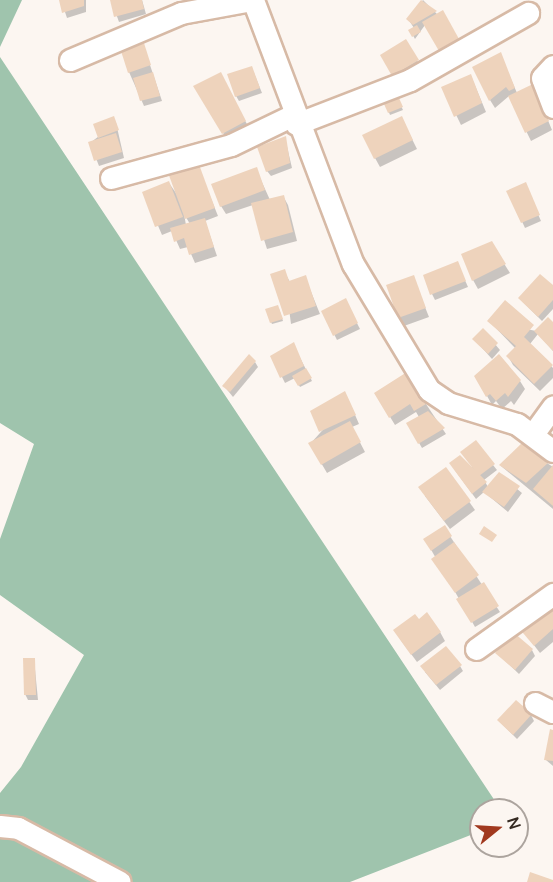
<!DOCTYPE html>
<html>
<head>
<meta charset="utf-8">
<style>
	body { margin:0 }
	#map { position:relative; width:553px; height:882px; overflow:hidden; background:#fcf6f1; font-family:Manrope,sans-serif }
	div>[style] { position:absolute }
	.forest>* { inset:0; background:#9fc4ad }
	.shadow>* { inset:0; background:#0003 }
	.building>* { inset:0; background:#eed3bc }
	.roads { filter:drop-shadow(2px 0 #d7baa6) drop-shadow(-2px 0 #d7baa6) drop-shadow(0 2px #d7baa6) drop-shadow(0 -2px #d7baa6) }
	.minor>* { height:21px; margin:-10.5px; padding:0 10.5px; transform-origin:10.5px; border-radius:10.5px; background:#fff }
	span { translate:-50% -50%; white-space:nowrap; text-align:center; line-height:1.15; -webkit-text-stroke:5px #fcf6f1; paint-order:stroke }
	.north { position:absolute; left:469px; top:798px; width:60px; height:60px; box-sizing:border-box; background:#fcf6f1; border:2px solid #aca49e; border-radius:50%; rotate:72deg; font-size:16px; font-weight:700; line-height:24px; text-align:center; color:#352a22 }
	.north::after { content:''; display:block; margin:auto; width:21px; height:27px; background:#a1391f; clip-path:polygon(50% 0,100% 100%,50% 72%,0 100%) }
</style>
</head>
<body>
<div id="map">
	<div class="forest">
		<div style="clip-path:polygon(0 0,22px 0,0 47px)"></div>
		<div style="clip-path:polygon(0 57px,501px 810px,481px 810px,481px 831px,350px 882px,0 882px,0 793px,21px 767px,84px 655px,0 595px,0 539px,34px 444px,0 423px)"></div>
	</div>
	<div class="shadow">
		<div style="clip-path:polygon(61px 0,86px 0,86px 12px,67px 18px)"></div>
		<div style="clip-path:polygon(111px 0,142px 0,146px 14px,119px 22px)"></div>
		<div style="clip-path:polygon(423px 0,438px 15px,442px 12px,461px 45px,443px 55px,425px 25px,415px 39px,410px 30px,414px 28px,408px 19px)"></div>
		<div style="clip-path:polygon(406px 41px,420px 66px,396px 80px,382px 55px)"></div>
		<div style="clip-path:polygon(143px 44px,162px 101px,144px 106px,129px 72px)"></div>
		<div style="clip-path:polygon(500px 54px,517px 93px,537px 94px,552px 130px,531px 141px,509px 96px,495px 108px,490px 100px)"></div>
		<div style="clip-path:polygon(254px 73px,262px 93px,239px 101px,236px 96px)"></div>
		<div style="clip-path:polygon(471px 76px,486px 112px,461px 125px,443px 88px)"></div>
		<div style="clip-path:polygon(225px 82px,250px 130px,228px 141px,195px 87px)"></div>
		<div style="clip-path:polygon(398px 100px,403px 110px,390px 115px,386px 105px)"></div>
		<div style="clip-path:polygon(116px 123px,124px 158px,99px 166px,90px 143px)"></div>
		<div style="clip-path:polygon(406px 127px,417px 149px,380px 167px,375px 158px)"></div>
		<div style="clip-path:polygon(285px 138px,292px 168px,271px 176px,267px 171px)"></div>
		<div style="clip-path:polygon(evenodd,196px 161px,218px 216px,205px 221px,217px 256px,195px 263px,188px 247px,180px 249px,172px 231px,162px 235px,144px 193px,169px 183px,178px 196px,196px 161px,184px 214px,190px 224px,186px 225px,184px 214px)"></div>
		<div style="clip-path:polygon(256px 169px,270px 200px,283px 196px,288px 205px,297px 241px,267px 249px,253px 205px,226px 214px,221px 206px)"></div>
		<div style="clip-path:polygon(526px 187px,541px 221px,525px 228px,508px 191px)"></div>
		<div style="clip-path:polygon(491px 243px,510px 273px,478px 289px,473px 280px)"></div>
		<div style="clip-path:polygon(460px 269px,468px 287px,435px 300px,432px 294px)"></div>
		<div style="clip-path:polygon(284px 271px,290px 282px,305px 277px,320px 314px,291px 324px)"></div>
		<div style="clip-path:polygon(413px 277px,429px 317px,404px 326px,400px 317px)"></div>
		<div style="clip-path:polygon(553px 287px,553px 309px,542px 321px,520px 299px)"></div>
		<div style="clip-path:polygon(345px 300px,360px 329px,337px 340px,323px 312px)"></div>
		<div style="clip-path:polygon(279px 309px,283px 321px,272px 324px,271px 322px)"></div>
		<div style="clip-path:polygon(489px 321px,536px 331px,553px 324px,553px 351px,538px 334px,530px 344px,553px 368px,553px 378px,540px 391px,513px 365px,508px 356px,516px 349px)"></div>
		<div style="clip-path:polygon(483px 330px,500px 350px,492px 359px,474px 339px)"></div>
		<div style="clip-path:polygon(296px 350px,312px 381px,300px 387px,295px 378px,285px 383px,272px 357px)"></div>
		<div style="clip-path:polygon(255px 362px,258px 367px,233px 397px,224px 386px)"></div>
		<div style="clip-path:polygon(406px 374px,446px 434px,422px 448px,408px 424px,419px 417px,416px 412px,395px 425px,376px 394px)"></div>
		<div style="clip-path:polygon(476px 376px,520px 381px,525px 389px,514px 405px,511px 401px,502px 409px,496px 401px,492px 405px)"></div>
		<div style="clip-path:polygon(349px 401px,359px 424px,352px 427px,365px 452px,327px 473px,310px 444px)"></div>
		<div style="clip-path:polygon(547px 463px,553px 467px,553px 509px,501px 466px)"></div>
		<div style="clip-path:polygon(493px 465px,497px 470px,484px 480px,488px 487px,499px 474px,522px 493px,508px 512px,484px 492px,476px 499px,454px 469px)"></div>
		<div style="clip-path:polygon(446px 469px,475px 510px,450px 529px,425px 496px)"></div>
		<div style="clip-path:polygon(444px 527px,500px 612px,475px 627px,425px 539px)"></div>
		<div style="clip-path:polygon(553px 605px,553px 642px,540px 653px,520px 627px)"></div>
		<div style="clip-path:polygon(440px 632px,445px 641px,417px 662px,400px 639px)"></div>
		<div style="clip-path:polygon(532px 650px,535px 656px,519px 674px,497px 653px)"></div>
		<div style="clip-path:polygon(34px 659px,38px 700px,28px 700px,25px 694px)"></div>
		<div style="clip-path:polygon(460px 666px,463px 671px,440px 690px,425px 672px)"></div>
		<div style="clip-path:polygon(531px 715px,534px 721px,517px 739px,499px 721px)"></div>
		<div style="clip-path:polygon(553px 732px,553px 766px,546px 760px)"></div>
	</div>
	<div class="building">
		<div style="clip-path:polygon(59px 0,84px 0,84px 6px,62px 13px)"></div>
		<div style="clip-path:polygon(110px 0,142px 0,144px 9px,114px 17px)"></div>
		<div style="clip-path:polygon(421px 0,437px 11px,413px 25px,406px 19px)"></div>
		<div style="clip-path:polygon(443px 10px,459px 39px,439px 51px,422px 22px)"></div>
		<div style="clip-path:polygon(417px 25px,421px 32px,412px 37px,408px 30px)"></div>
		<div style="clip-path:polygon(406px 39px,419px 60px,392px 76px,380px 55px)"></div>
		<div style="clip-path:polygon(144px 43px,151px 65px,128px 73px,121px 51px)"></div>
		<div style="clip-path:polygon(501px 52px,515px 88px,509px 91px,506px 87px,489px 101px,472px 67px)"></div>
		<div style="clip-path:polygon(252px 66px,260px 88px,235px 97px,227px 74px)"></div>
		<div style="clip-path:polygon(153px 72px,160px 96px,140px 101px,133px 78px)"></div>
		<div style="clip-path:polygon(221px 72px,246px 121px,222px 134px,193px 86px)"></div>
		<div style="clip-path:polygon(471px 74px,482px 103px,454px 117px,441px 87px)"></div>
		<div style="clip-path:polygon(533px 84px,549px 121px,525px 133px,508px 96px)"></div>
		<div style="clip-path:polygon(399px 98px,403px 107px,388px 113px,384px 104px)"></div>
		<div style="clip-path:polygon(114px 116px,119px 130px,98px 138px,93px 124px)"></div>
		<div style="clip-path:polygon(402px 116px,413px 140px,374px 159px,362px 135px)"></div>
		<div style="clip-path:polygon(116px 133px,122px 152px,94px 161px,88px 142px)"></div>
		<div style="clip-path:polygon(286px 136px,290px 163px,266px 172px,257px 147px)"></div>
		<div style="clip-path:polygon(197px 159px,215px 208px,185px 219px,167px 170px)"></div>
		<div style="clip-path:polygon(257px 167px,265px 190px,220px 207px,211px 184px)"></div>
		<div style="clip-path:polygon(169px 181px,183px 217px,155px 227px,142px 192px)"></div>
		<div style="clip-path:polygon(526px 182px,540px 215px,521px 223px,506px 191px)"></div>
		<div style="clip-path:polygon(284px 195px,293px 232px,261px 241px,251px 203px)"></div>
		<div style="clip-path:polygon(205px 218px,214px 247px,189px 255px,184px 238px,174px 242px,170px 228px)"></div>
		<div style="clip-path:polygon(492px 241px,506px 264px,472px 281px,461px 254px)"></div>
		<div style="clip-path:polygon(458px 261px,466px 281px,430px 295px,423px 275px)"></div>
		<div style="clip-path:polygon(285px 269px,289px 281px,306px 275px,316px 306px,284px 316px,270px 274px)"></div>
		<div style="clip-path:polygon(540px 274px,553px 285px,553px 300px,538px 317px,518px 298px)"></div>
		<div style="clip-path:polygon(414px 275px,426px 308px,398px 318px,386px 285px)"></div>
		<div style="clip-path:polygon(346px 298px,358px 323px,333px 336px,321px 311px)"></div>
		<div style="clip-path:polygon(505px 300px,534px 325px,524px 337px,553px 365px,534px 384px,506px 356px,516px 346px,487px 321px)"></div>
		<div style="clip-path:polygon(278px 305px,283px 319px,270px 323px,265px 309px)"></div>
		<div style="clip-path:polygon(548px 317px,553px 322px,553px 351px,534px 331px)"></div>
		<div style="clip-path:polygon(483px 328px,498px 343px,488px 354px,472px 339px)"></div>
		<div style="clip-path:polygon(294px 342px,304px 366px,280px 378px,270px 356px)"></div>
		<div style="clip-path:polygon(249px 354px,256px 361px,230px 392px,222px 386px)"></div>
		<div style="clip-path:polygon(499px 354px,521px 380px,508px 397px,505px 393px,496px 401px,490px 394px,486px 397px,474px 376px)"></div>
		<div style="clip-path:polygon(306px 368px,312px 378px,298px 386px,292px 376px)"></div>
		<div style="clip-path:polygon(407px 372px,426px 404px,414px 411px,410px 404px,389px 418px,374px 393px)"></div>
		<div style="clip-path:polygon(345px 391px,356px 415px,319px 432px,310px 411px)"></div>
		<div style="clip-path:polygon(428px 411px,445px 428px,418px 444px,406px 423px)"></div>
		<div style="clip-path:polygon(350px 421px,361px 442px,321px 465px,308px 443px)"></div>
		<div style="clip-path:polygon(476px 440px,495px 464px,479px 476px,460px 452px)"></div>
		<div style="clip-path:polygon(523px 442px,549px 462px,526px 483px,499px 465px)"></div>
		<div style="clip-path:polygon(460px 455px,487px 482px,472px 494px,449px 463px)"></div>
		<div style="clip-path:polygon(553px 465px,553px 506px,533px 489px)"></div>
		<div style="clip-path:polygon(446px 467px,471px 501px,444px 521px,418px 487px)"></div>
		<div style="clip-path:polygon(499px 472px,520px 486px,504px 507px,482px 492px)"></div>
		<div style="clip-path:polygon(445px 525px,452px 536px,431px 551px,423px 539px)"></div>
		<div style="clip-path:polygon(484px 526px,497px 535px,492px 542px,479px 534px)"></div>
		<div style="clip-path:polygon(454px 542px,479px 575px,455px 593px,431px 559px)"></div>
		<div style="clip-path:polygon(484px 582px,499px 606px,471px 623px,456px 599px)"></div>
		<div style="clip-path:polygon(553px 602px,553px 629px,534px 646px,518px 627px)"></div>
		<div style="clip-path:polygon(427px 612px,441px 632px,411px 655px,393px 630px,415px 614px,419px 619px)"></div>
		<div style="clip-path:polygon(513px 632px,533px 649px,515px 670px,495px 653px)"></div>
		<div style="clip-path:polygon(446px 646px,462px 665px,436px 685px,420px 666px)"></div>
		<div style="clip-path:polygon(23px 658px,35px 658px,36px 695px,24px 695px)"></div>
		<div style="clip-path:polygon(516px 700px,532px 714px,513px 735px,497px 720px)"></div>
		<div style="clip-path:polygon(550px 729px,553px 730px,553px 761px,544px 760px)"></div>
		<div style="clip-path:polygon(530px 872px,553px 880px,553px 882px,527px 882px)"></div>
	</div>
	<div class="roads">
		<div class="minor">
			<div style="left:253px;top:0;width:282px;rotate:69.3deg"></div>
			<div style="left:353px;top:264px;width:147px;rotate:58.9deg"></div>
			<div style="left:429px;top:390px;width:23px;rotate:34deg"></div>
			<div style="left:448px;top:403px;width:72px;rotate:16.9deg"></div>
			<div style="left:517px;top:424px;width:45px;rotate:36.9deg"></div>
			<div style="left:70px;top:60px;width:121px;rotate:-22.9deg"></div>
			<div style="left:181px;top:13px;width:72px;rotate:-10.4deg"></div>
			<div style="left:553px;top:66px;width:16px;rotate:133deg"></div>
			<div style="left:542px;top:78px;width:31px;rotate:69deg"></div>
			<div style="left:296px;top:124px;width:122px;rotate:-21.1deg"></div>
			<div style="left:410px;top:80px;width:136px;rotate:-29.6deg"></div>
			<div style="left:111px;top:178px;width:124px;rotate:-15.4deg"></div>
			<div style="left:231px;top:145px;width:71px;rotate:-25.8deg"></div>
			<div style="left:533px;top:434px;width:34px;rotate:-54deg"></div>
			<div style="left:476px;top:649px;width:95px;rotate:-35.5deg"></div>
			<div style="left:535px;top:703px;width:20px;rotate:27deg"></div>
			<div style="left:0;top:826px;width:18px;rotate:6deg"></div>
			<div style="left:18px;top:828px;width:115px;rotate:27.9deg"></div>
		</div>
	</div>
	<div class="north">N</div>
</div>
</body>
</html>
